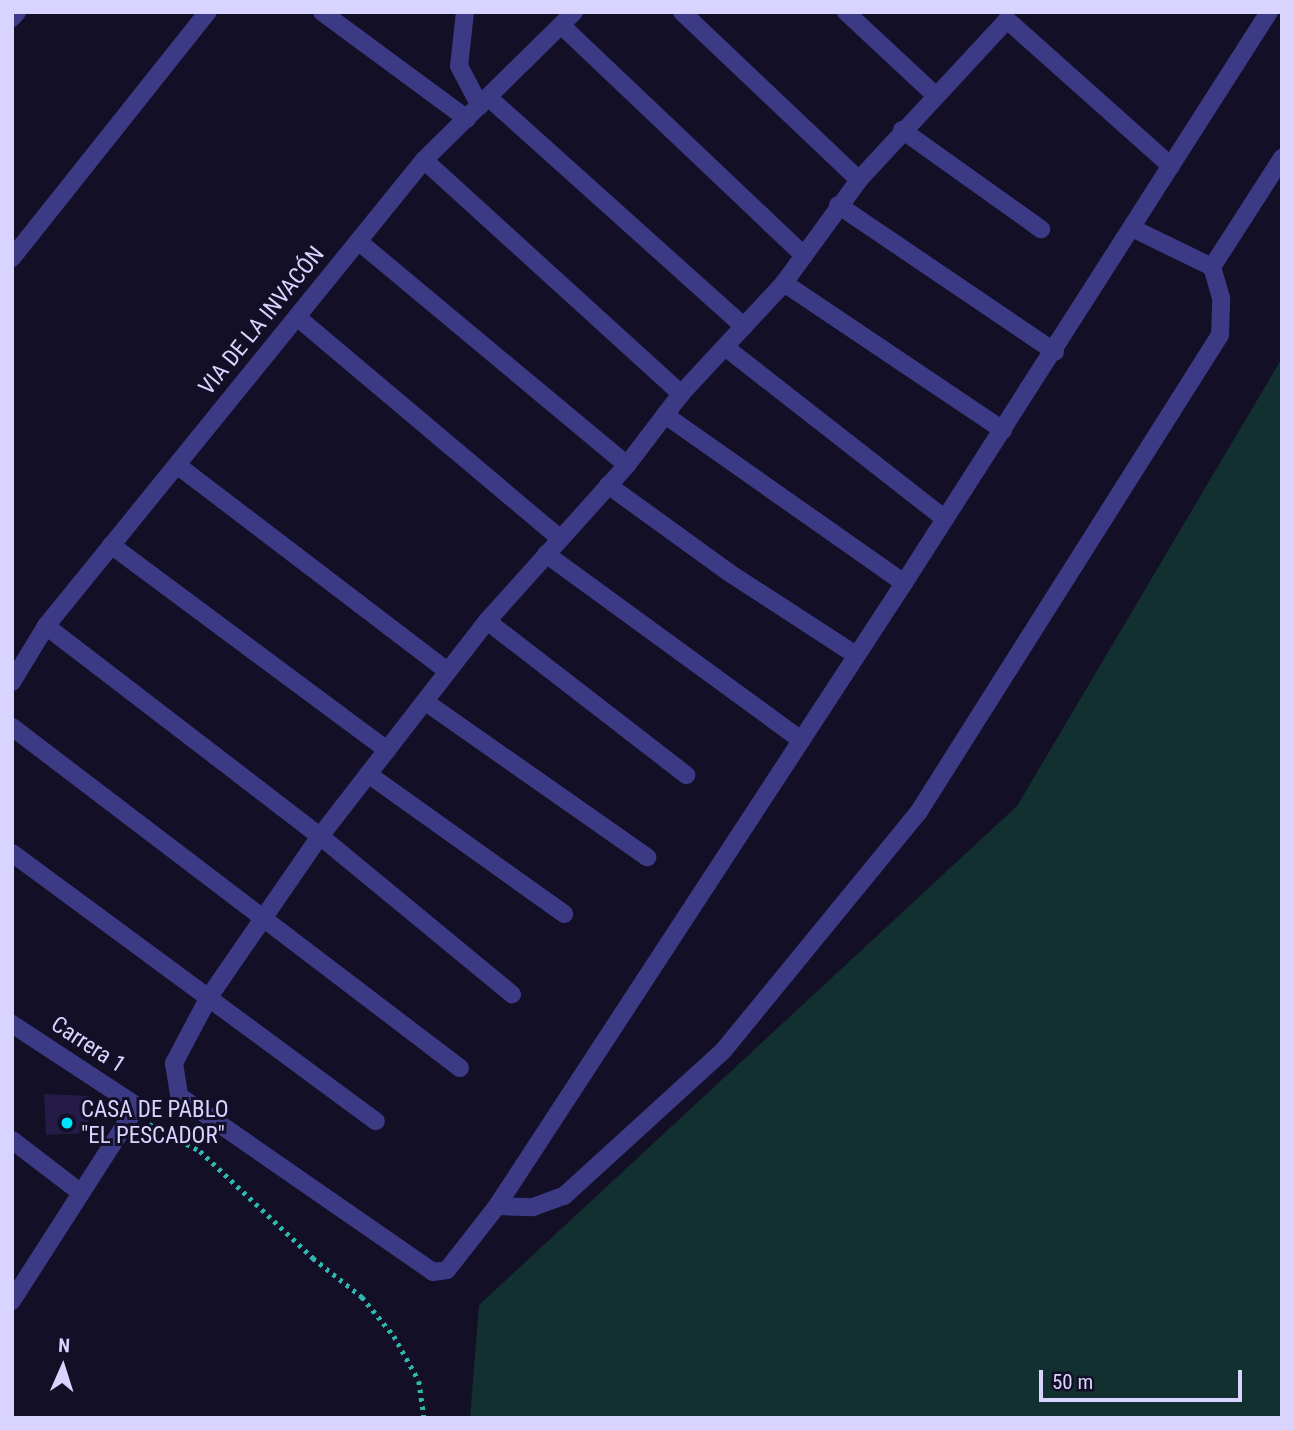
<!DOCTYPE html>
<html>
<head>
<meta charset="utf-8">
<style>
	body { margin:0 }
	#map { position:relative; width:1294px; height:1430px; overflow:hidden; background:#130f26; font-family:"Roboto Condensed",sans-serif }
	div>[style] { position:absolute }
	.green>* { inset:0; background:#12302f }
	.building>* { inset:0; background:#241b47 }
	.path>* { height:4.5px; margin-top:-2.25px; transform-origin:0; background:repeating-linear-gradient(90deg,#2fb8b0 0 3.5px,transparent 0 8.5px) }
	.minor>* { height:18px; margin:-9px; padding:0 9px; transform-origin:9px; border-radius:9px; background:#3d3a85 }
	.dots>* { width:19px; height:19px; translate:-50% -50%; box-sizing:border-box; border:4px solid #130f26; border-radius:50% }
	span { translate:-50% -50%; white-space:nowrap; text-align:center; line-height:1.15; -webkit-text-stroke:6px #130f26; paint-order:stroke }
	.street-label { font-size:23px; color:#d9d4ff }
	.poi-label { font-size:23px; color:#d9d4ff }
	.left { translate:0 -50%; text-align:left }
	.frame { position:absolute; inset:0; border:14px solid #d9d4ff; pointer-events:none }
	.north { position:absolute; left:28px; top:1332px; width:70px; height:70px; -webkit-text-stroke:5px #130f26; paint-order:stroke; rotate:3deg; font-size:19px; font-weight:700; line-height:28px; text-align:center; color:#d9d4ff }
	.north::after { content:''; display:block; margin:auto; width:24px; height:32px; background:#d9d4ff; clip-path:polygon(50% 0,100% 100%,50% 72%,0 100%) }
	.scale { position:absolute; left:1039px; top:1370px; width:203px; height:32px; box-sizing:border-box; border:4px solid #d9d4ff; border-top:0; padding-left:9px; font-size:21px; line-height:24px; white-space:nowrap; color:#d9d4ff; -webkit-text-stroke:5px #130f26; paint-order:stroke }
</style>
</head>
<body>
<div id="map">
	<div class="green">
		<div style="clip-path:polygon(1282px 358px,1282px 1418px,470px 1418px,479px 1305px,1017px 806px)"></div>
	</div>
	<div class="building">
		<div style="clip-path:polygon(44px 1094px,89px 1096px,86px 1113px,92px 1133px,46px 1135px)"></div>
	</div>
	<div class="path">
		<div style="left:149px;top:1124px;width:58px;rotate:27.9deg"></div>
		<div style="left:200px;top:1151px;width:156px;rotate:43.4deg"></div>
		<div style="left:313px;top:1258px;width:63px;rotate:38.5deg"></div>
		<div style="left:362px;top:1297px;width:50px;rotate:50.6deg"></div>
		<div style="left:394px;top:1336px;width:51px;rotate:60.9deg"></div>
		<div style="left:419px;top:1381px;width:37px;rotate:82deg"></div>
	</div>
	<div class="minor">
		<div style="left:322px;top:12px;width:180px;rotate:36.4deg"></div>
		<div style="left:465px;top:12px;width:54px;rotate:96.3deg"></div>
		<div style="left:459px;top:66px;width:45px;rotate:62.3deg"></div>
		<div style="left:682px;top:12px;width:244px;rotate:43.5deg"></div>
		<div style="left:846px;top:12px;width:120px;rotate:43deg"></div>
		<div style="left:12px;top:18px;width:8px;rotate:-50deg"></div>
		<div style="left:561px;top:25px;width:335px;rotate:43.5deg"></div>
		<div style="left:488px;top:97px;width:344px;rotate:41.9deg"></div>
		<div style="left:902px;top:130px;width:171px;rotate:35.5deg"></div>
		<div style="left:424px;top:160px;width:348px;rotate:42.3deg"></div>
		<div style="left:1171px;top:166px;width:220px;rotate:-138.3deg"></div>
		<div style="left:1007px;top:20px;width:218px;rotate:132.8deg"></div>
		<div style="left:859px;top:180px;width:127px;rotate:126.1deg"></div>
		<div style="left:784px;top:283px;width:151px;rotate:132.9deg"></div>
		<div style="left:681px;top:394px;width:89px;rotate:127.3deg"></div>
		<div style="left:627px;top:465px;width:210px;rotate:131.9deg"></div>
		<div style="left:487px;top:621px;width:272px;rotate:127.8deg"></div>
		<div style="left:320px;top:836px;width:196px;rotate:124.6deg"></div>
		<div style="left:209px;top:997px;width:75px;rotate:117.9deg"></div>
		<div style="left:174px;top:1063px;width:33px;rotate:81deg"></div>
		<div style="left:179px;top:1096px;width:309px;rotate:34.7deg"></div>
		<div style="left:433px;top:1272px;width:14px;rotate:-8deg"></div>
		<div style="left:447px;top:1270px;width:81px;rotate:-52deg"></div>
		<div style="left:497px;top:1206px;width:744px;rotate:-56.84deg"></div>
		<div style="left:904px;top:583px;width:678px;rotate:-57.41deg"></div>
		<div style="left:838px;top:205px;width:262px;rotate:34.1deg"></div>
		<div style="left:1132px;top:228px;width:89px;rotate:26deg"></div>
		<div style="left:1212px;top:267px;width:130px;rotate:-57.3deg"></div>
		<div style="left:358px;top:241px;width:350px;rotate:39.8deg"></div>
		<div style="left:12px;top:258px;width:315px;rotate:-51.5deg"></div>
		<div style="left:784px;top:283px;width:264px;rotate:33.9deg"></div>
		<div style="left:297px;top:317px;width:341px;rotate:40.1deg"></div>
		<div style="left:725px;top:347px;width:279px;rotate:38deg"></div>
		<div style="left:665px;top:415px;width:292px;rotate:35.1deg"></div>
		<div style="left:177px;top:465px;width:340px;rotate:37.3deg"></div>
		<div style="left:608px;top:485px;width:148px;rotate:35.9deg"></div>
		<div style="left:728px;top:572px;width:153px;rotate:33deg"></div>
		<div style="left:111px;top:545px;width:344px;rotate:36.6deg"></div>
		<div style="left:546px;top:554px;width:316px;rotate:36.1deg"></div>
		<div style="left:487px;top:621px;width:252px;rotate:37.7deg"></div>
		<div style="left:46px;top:626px;width:345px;rotate:37.5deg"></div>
		<div style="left:320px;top:836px;width:249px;rotate:39.5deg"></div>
		<div style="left:12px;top:682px;width:66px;rotate:-58.7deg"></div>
		<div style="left:46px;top:626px;width:600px;rotate:-50.95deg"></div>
		<div style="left:424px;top:160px;width:211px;rotate:-44.6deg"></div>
		<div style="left:427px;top:703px;width:269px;rotate:35deg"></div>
		<div style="left:12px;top:727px;width:563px;rotate:37.28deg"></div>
		<div style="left:368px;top:774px;width:241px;rotate:35.5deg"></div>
		<div style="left:12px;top:853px;width:452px;rotate:36.4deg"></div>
		<div style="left:12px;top:1024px;width:149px;rotate:33.3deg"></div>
		<div style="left:137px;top:1106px;width:232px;rotate:122.7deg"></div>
		<div style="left:12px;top:1140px;width:87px;rotate:37.5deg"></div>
		<div style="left:497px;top:1206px;width:36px;rotate:2deg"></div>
		<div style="left:533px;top:1207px;width:33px;rotate:-20deg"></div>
		<div style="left:564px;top:1196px;width:215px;rotate:-42.4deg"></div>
		<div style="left:723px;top:1051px;width:308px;rotate:-50.7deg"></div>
		<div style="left:918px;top:813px;width:565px;rotate:-57.72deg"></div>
		<div style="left:1220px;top:335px;width:37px;rotate:-88deg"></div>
		<div style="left:1221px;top:298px;width:32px;rotate:-106deg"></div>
	</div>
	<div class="dots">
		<div style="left:67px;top:1123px;background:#00e5ff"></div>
	</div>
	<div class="street-label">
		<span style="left:262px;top:321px;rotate:-51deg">VIA DE LA INVACÓN</span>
		<span style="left:88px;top:1045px;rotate:33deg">Carrera 1</span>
	</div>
	<div class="poi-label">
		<span class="left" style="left:81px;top:1123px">CASA DE PABLO<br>"EL PESCADOR"</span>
	</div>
	<div class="frame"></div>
	<div class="north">N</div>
	<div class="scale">50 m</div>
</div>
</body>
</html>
